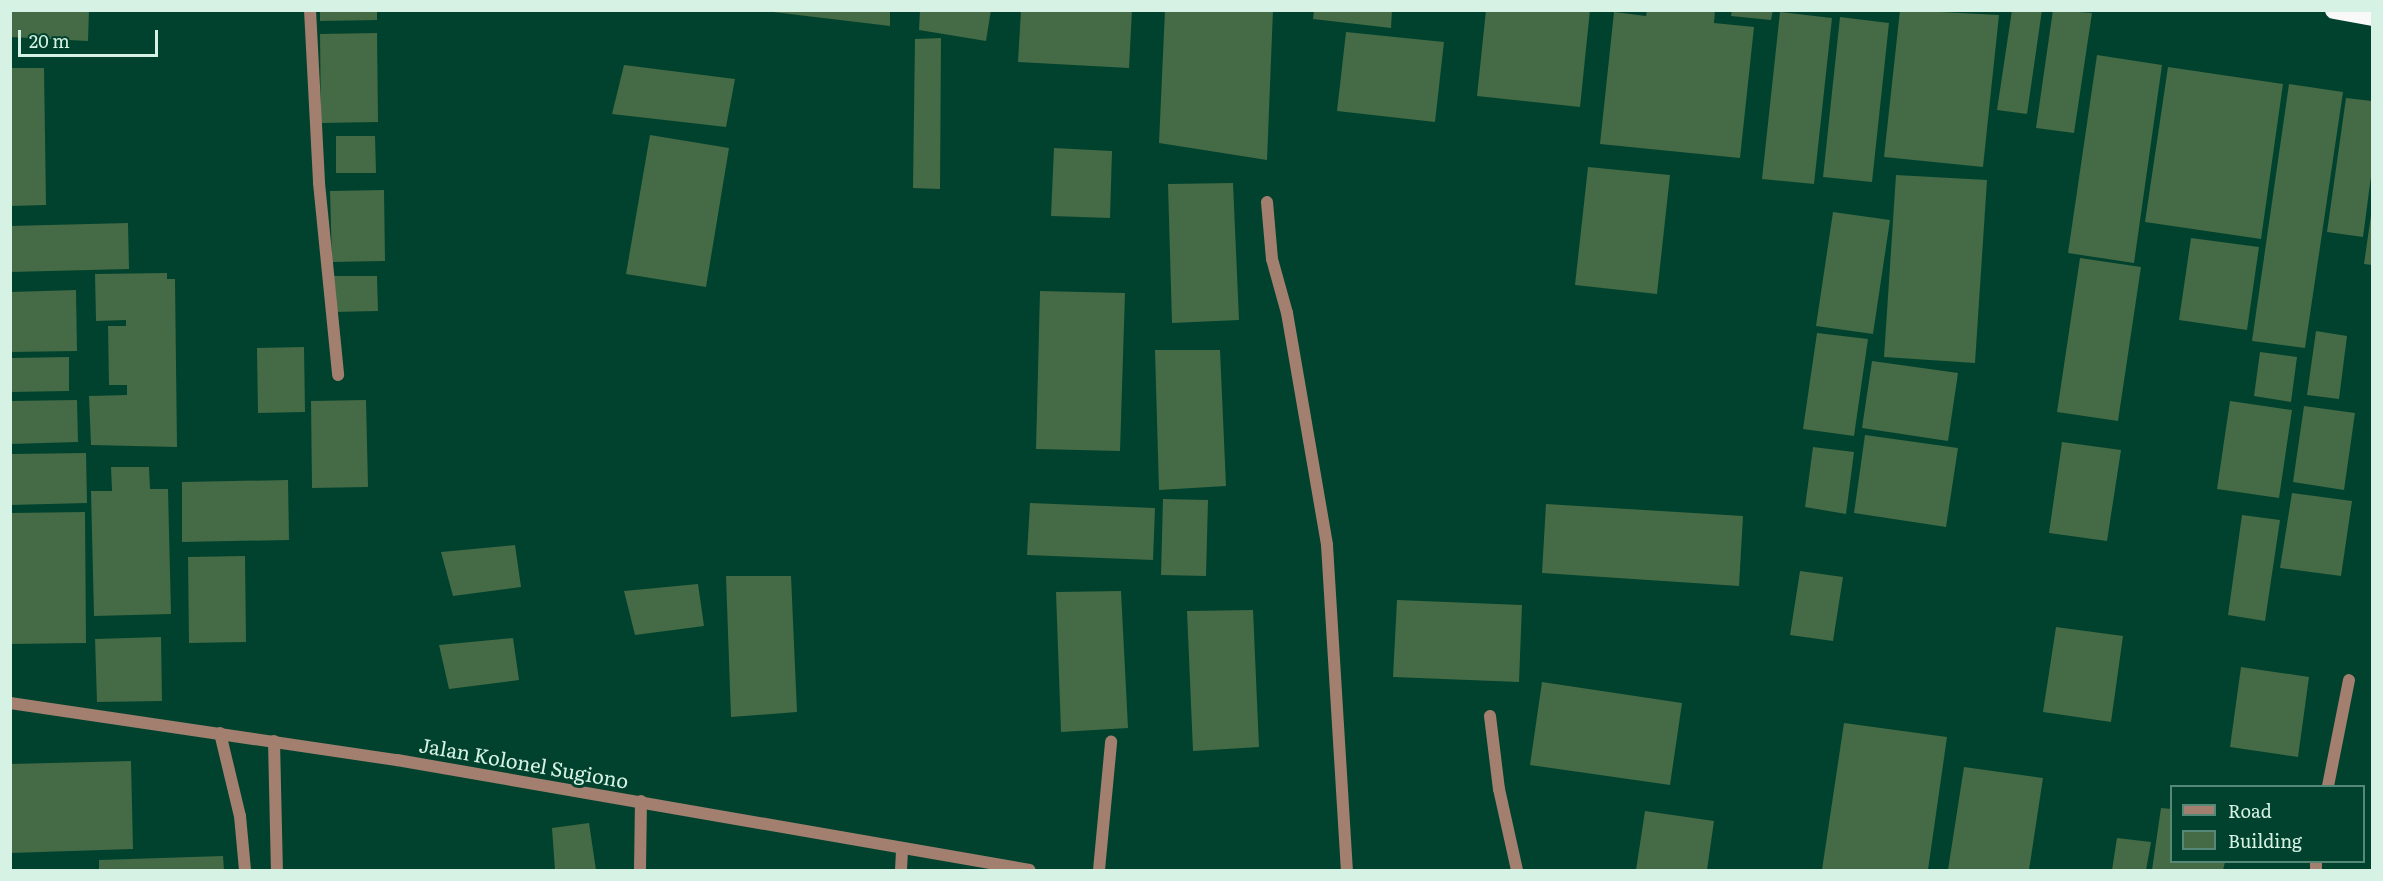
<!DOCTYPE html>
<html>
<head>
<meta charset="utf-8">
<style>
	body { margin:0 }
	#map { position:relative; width:2383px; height:881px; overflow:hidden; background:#00422d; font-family:Literata,serif }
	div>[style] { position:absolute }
	.building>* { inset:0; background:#446a46 }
	.lane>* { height:12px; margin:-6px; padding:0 6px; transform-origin:6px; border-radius:6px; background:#a27f6f }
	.street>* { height:12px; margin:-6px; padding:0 6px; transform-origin:6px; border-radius:6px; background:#a27f6f }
	.highway>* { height:18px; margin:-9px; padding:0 9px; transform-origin:9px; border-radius:9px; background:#f9f9f9 }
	span { translate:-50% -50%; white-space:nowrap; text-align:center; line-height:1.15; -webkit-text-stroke:6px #00422d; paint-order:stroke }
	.street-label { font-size:20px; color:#d5f2e4 }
	.frame { position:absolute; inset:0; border:12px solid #d5f2e4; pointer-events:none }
	.legend { position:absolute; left:2170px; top:785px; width:195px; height:78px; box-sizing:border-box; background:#00422d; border:2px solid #558876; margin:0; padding:8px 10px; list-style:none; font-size:18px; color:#d5f2e4 }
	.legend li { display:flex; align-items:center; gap:12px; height:30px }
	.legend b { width:30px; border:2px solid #558876 }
	.scale { position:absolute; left:18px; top:30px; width:140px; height:27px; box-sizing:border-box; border:3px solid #d5f2e4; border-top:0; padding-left:8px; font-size:18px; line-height:21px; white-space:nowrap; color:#d5f2e4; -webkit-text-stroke:4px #00422d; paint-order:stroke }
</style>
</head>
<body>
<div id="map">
	<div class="building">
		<div style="clip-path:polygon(10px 10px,89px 10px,88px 41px,10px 37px)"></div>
		<div style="clip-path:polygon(320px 10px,377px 10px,377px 20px,320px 21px)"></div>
		<div style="clip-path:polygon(773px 10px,890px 10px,890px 26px,773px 12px)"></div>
		<div style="clip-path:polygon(920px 10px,991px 10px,986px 41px,919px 30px)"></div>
		<div style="clip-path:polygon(1021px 10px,1132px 10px,1129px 68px,1018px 62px)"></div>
		<div style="clip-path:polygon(1165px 10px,1273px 10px,1267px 160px,1159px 143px)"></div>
		<div style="clip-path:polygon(1314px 10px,1392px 10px,1391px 28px,1313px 19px)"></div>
		<div style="clip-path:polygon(1486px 10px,1590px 10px,1580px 107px,1477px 96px)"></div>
		<div style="clip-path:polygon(1647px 10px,1715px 10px,1714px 23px,1754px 27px,1740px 158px,1600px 144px,1614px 12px,1646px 16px)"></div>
		<div style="clip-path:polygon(1732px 10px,1773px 10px,1771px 20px,1731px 16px)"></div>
		<div style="clip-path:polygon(1900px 10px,1999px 15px,1983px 167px,1884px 157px)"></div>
		<div style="clip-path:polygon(2012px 10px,2042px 10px,2027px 114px,1997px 110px)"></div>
		<div style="clip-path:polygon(2053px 10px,2092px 13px,2074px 133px,2036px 128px)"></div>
		<div style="clip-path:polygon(1780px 12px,1832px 18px,1814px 184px,1762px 179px)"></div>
		<div style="clip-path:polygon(1840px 17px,1889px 23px,1872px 182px,1823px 177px)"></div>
		<div style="clip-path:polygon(1346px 32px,1444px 42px,1435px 122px,1337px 111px)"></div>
		<div style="clip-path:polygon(377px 33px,378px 122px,321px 123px,320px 34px)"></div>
		<div style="clip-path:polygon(941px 38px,940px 189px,913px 188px,915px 39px)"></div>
		<div style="clip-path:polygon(2097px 55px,2162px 65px,2134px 263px,2068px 253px)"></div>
		<div style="clip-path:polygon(624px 65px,735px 79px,726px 127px,612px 114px)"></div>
		<div style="clip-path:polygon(2168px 67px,2283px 84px,2261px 239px,2145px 222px)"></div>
		<div style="clip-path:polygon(10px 68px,44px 68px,46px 205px,10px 206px)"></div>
		<div style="clip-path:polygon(2289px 84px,2343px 92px,2305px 348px,2252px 341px)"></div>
		<div style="clip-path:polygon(2346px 98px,2372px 101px,2372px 169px,2363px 237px,2327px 232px)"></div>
		<div style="clip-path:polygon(650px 135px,729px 148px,706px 287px,626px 274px)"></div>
		<div style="clip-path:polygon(336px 136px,375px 136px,376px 173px,336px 173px)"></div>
		<div style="clip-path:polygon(1054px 148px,1112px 151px,1110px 218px,1051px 216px)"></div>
		<div style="clip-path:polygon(1588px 167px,1670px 175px,1657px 294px,1575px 285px)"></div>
		<div style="clip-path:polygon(1896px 175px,1987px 180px,1975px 363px,1884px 357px)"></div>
		<div style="clip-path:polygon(1233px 183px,1239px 320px,1172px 323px,1168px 184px)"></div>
		<div style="clip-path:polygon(384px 190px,385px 261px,332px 262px,330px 191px)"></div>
		<div style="clip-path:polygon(1833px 212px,1890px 220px,1873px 334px,1816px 326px)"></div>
		<div style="clip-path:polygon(2371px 215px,2372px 215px,2372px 265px,2364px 264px)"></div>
		<div style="clip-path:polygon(128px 223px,129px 269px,10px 272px,10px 226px)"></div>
		<div style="clip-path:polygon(2191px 238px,2259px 247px,2247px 330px,2179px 320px)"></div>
		<div style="clip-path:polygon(2080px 258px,2141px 267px,2118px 421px,2057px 412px)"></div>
		<div style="clip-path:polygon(167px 273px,167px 279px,175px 279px,177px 447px,91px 445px,89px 396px,127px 395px,127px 385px,109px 385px,108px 326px,126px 326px,126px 320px,96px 321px,95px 274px)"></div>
		<div style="clip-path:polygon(332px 276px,377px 276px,378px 311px,333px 312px)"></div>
		<div style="clip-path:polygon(76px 290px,77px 351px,10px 352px,10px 292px)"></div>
		<div style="clip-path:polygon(1040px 291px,1125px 293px,1120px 451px,1036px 449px)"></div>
		<div style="clip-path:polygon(2316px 331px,2347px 336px,2339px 399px,2307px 395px)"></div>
		<div style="clip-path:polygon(1817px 333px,1868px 339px,1854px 436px,1803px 429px)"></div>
		<div style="clip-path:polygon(304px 347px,305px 412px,258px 413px,257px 348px)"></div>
		<div style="clip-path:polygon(1155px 350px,1220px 350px,1226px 486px,1159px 490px)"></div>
		<div style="clip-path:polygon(2260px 352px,2297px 357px,2291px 402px,2254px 396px)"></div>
		<div style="clip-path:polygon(69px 357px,69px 391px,10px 392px,10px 358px)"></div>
		<div style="clip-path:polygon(1872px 361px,1958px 373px,1948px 441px,1862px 428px)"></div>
		<div style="clip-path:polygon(77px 400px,78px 442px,10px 444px,10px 401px)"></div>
		<div style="clip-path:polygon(366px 400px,368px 487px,312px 488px,311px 401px)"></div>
		<div style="clip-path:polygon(2230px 401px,2292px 410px,2279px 498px,2217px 489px)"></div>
		<div style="clip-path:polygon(2304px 406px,2355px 413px,2344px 490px,2293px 482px)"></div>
		<div style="clip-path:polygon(1865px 435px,1958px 448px,1946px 527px,1854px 513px)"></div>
		<div style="clip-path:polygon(2062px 442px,2121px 450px,2107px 541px,2049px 533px)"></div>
		<div style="clip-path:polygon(1813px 447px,1854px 452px,1846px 514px,1805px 507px)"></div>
		<div style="clip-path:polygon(86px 453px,87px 503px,10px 505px,10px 454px)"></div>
		<div style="clip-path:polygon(111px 467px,149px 467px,150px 489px,168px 489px,171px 614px,94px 616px,91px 491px,112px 491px)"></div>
		<div style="clip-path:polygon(288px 480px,289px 540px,182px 542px,182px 482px)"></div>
		<div style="clip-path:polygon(2292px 493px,2352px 501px,2341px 576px,2280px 568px)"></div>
		<div style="clip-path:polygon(1163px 499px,1208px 500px,1206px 576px,1161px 575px)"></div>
		<div style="clip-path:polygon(1030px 503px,1155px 508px,1153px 560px,1027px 555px)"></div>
		<div style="clip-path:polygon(1546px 504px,1743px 516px,1739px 586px,1542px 573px)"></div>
		<div style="clip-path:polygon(85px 512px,86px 643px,10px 644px,10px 513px)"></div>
		<div style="clip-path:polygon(2242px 515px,2280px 520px,2265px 621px,2228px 615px)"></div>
		<div style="clip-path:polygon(515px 545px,521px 587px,453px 596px,441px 552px)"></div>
		<div style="clip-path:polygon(245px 556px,246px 642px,189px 643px,188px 557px)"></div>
		<div style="clip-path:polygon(1800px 571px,1843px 577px,1833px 641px,1790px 635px)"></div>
		<div style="clip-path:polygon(726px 576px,791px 576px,797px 712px,731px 717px)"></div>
		<div style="clip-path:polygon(698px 584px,704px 626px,635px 635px,624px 591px)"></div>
		<div style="clip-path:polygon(1121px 591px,1128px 728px,1061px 732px,1056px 592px)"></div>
		<div style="clip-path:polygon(1397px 600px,1522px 605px,1519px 682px,1393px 677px)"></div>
		<div style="clip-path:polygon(1253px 610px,1259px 747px,1193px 751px,1187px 611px)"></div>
		<div style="clip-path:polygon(2056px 627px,2123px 636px,2111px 722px,2043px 712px)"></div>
		<div style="clip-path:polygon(161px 637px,162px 701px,97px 702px,95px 639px)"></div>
		<div style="clip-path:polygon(513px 638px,519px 680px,449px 689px,439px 645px)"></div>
		<div style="clip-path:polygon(2241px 667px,2309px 677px,2298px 757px,2230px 747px)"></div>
		<div style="clip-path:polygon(1542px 682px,1682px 703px,1670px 785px,1530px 765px)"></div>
		<div style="clip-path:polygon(1844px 723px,1947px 737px,1928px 870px,1822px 870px)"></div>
		<div style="clip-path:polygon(131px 761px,133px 849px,11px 853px,10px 764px)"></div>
		<div style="clip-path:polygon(1964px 767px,2043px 778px,2029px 870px,1948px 870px)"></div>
		<div style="clip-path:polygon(2161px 808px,2172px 809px,2172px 862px,2225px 862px,2223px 870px,2152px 870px)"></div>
		<div style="clip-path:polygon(1645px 811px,1714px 821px,1707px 870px,1636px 870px)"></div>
		<div style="clip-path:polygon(589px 823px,596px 870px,555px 870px,552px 828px)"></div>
		<div style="clip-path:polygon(2117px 838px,2151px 842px,2146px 870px,2112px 870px)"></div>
		<div style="clip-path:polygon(223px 856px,224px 870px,99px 870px,99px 860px)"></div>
	</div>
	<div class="lane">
		<div style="left:1490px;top:716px;width:74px;rotate:83deg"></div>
		<div style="left:1499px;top:789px;width:83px;rotate:77.5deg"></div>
		<div style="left:220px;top:733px;width:85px;rotate:76.5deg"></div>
		<div style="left:240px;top:816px;width:54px;rotate:84.7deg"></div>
		<div style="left:1099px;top:870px;width:129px;rotate:-84.6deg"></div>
	</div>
	<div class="street">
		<div style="left:310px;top:10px;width:173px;rotate:87deg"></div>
		<div style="left:319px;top:183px;width:193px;rotate:84.3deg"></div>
		<div style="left:1267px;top:202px;width:57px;rotate:85deg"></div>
		<div style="left:1272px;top:259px;width:56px;rotate:74.5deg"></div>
		<div style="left:1287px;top:313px;width:235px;rotate:80.2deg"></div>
		<div style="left:1327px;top:545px;width:326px;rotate:86.5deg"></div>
		<div style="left:10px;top:703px;width:391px;rotate:8.4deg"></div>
		<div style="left:397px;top:760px;width:642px;rotate:9.86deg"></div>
		<div style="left:274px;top:741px;width:129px;rotate:88.7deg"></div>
		<div style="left:2328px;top:786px;width:108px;rotate:-78.8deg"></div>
		<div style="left:640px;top:870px;width:69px;rotate:-89.2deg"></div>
		<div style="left:901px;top:870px;width:21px;rotate:-87deg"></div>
		<div style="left:2316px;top:870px;width:8px;rotate:-90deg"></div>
	</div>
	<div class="highway">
		<div style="left:2334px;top:10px;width:39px;rotate:10deg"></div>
	</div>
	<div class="street-label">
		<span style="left:524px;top:762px;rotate:10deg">Jalan Kolonel Sugiono</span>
	</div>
	<div class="frame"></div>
	<ul class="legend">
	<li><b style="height:8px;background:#a27f6f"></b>Road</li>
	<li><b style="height:16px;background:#446a46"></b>Building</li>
	</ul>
	<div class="scale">20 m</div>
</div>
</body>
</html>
